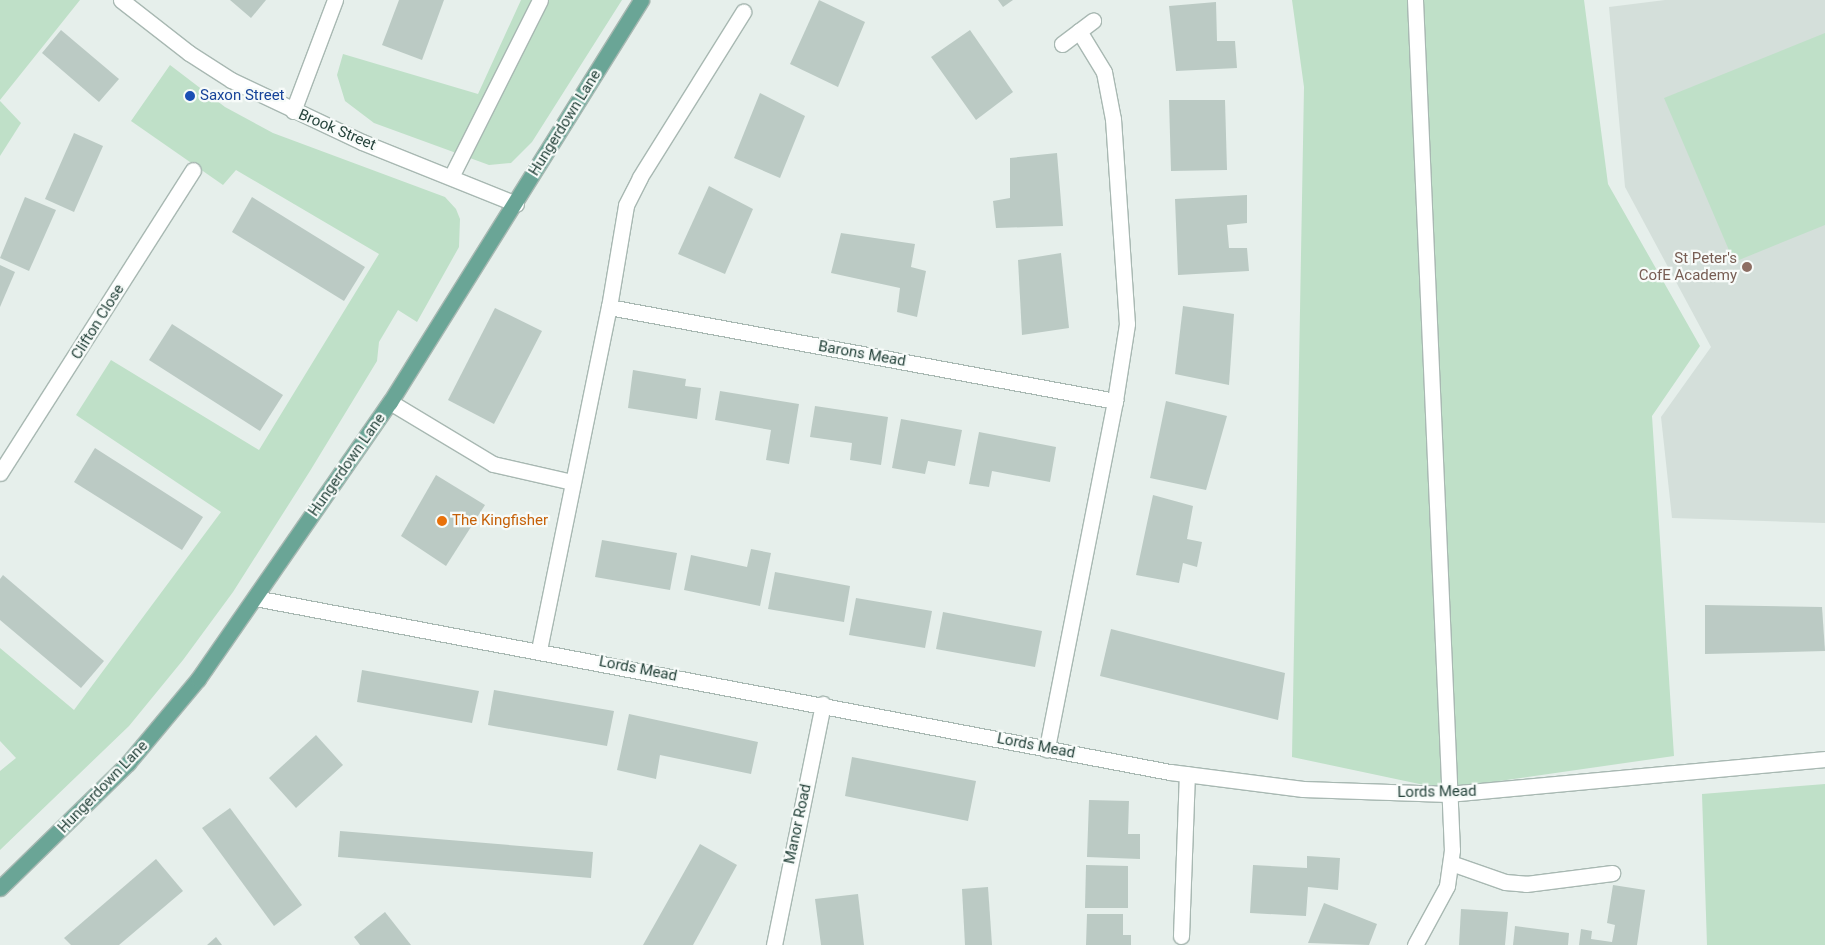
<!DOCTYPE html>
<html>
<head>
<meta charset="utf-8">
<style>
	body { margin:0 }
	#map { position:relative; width:1825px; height:945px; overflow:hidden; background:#e6efeb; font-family:Roboto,sans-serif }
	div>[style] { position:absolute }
	.built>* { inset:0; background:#d4dfda }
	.green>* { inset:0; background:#bfe0c8 }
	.building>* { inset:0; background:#bbcac4 }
	.roads { filter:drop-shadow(1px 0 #a8b8b2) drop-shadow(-1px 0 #a8b8b2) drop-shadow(0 1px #a8b8b2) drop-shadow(0 -1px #a8b8b2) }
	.minor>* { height:15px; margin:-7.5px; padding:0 7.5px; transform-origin:7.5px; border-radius:7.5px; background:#fff }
	.major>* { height:15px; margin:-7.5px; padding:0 7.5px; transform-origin:7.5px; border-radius:7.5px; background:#6aa596 }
	.dots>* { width:14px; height:14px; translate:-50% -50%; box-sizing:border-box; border:2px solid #f7fbf9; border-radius:50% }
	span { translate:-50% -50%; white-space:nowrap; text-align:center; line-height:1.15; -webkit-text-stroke:4.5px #f7fbf9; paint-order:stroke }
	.transit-label { font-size:15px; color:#164399 }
	.left { translate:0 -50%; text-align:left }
	.street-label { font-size:15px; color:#24423a }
	.education-label { font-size:15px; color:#785e54 }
	.right { translate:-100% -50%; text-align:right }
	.food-label { font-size:15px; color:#c56008 }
</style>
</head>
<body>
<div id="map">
	<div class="built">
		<div style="clip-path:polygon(1665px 0,1825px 0,1825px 523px,1672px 518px,1661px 417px,1711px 347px,1625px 187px,1609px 7px)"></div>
	</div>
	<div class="green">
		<div style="clip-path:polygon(0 0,80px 0,0 100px)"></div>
		<div style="clip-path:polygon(521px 0,622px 0,532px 142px,511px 163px,489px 165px,374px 123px,345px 101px,337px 75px,343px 54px,478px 94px)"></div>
		<div style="clip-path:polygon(1292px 0,1584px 0,1608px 184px,1700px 346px,1652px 416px,1674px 756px,1443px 789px,1292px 757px,1304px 87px)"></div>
		<div style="clip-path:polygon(1825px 33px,1825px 225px,1734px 262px,1664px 98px)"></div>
		<div style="clip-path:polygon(170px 65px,225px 107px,273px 133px,445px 197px,456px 209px,460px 219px,459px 247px,417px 322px,398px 310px,379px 342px,377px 361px,310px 471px,233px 592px,183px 660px,129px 726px,0 850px,0 771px,16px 758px,0 741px,0 648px,74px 710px,221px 512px,76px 415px,111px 360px,259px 450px,379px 254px,236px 170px,223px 185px,131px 121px)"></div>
		<div style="clip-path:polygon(0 101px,21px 123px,0 156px)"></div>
		<div style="clip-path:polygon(1825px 784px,1825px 945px,1707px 945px,1702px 794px)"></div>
	</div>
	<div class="building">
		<div style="clip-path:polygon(230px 0,266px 0,251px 18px)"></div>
		<div style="clip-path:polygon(399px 0,444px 0,422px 60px,382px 45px)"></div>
		<div style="clip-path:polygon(819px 0,865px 22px,838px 87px,790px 64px)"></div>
		<div style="clip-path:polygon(998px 0,1013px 0,1003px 7px)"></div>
		<div style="clip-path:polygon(1216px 2px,1217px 41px,1235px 41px,1237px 68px,1176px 71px,1169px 6px)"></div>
		<div style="clip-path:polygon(61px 30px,119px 79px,99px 102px,42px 53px)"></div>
		<div style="clip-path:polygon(970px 30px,1013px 92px,976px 120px,931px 57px)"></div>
		<div style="clip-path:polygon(760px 93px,805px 116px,780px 178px,734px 158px)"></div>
		<div style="clip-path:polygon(1169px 100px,1225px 100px,1227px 170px,1171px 171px)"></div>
		<div style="clip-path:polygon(74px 133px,103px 146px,74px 212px,45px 199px)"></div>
		<div style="clip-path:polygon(1057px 153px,1063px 226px,996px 228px,993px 201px,1010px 198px,1010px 158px)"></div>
		<div style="clip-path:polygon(709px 186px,753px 209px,725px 274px,678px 254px)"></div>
		<div style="clip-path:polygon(1247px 195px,1247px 223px,1227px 225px,1229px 248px,1247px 248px,1249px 271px,1178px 275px,1175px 199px)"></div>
		<div style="clip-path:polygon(25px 197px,56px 210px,29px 271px,0 258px)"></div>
		<div style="clip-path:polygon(252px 197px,365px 267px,344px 301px,232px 232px)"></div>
		<div style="clip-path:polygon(841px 233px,915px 244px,911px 267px,926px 271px,917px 317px,897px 312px,900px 288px,831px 273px)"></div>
		<div style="clip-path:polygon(1061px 253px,1069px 328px,1022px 335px,1018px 260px)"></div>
		<div style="clip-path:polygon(0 265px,15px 272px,0 307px)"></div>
		<div style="clip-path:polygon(1183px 306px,1234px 314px,1229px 385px,1175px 374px)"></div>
		<div style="clip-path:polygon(495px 308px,542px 331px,494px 424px,448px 400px)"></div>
		<div style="clip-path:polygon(172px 324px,283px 395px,260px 431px,149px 360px)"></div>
		<div style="clip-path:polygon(633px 370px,686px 379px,685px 386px,701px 388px,697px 419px,628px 408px)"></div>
		<div style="clip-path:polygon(720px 391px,799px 404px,789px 464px,766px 460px,771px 430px,715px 420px)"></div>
		<div style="clip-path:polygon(1166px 401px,1227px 416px,1206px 490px,1150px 478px)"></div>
		<div style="clip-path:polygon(815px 406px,888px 417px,881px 465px,850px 460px,852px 443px,810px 437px)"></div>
		<div style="clip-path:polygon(901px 419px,962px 430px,955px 466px,928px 461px,925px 474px,892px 468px)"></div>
		<div style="clip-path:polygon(979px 432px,1056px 447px,1050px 482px,992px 471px,989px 487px,969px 484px)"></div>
		<div style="clip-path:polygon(95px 448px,203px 517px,182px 550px,74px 482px)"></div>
		<div style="clip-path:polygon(436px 475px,485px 505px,446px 566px,401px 536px)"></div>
		<div style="clip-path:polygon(1153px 495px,1193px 506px,1187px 539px,1202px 542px,1197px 567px,1183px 563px,1179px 583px,1136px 575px)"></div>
		<div style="clip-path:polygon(602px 540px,677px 553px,670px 590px,595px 577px)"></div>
		<div style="clip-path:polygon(751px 549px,771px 553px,760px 606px,684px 590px,691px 555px,747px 567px)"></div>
		<div style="clip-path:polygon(775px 572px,850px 586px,844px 622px,768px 609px)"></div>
		<div style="clip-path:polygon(3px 575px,104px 661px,81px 688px,0 620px,0 579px)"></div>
		<div style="clip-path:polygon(856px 598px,932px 611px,925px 648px,849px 635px)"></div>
		<div style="clip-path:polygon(1705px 605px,1822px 607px,1825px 651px,1705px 654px)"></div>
		<div style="clip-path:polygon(943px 612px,1042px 631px,1035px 667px,936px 649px)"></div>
		<div style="clip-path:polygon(1111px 629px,1285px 673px,1278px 720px,1100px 676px)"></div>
		<div style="clip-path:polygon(362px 670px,479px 691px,472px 723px,357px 702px)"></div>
		<div style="clip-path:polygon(494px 690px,614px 711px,607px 746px,488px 725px)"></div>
		<div style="clip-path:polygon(629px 714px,758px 742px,751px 774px,660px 755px,656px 779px,617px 770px)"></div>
		<div style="clip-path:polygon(316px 735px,343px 765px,296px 808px,269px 778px)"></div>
		<div style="clip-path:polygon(852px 757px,976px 781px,968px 821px,845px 796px)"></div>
		<div style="clip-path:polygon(1089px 800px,1129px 801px,1128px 834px,1140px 834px,1140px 859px,1087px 857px)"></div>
		<div style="clip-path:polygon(230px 808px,302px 905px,274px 926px,202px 828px)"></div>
		<div style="clip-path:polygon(340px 831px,593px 852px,591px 878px,338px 857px)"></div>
		<div style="clip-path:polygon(700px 844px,737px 865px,693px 945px,643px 945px)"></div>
		<div style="clip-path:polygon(1307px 856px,1340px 858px,1338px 890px,1308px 887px,1306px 916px,1250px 913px,1253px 865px,1307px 868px)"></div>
		<div style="clip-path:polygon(156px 859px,183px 891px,119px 945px,71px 945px,64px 938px)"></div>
		<div style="clip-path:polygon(1086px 865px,1128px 866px,1128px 908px,1085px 908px)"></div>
		<div style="clip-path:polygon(1613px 885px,1645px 890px,1637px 945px,1579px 945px,1581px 929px,1592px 931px,1591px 939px,1612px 942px,1615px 925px,1607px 923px)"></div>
		<div style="clip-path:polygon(988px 887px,992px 945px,965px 945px,962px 889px)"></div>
		<div style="clip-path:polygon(858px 894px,864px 945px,821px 945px,815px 899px)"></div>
		<div style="clip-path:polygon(1324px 903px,1377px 924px,1369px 945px,1308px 943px)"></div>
		<div style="clip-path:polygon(1461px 909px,1508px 912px,1505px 945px,1459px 945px)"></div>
		<div style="clip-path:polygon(385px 912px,411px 945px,360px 945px,354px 937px)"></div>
		<div style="clip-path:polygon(1087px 914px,1123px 914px,1123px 935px,1131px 935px,1131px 945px,1086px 945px)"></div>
		<div style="clip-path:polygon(1515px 926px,1569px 933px,1568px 945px,1513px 945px)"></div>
		<div style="clip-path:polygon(216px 937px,222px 945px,207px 945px)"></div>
	</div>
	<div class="roads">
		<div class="minor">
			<div style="left:121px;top:0;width:86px;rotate:37.9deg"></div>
			<div style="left:189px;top:53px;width:50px;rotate:32.7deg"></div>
			<div style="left:231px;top:80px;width:145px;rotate:25.3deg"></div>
			<div style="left:362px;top:142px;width:166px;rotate:21.9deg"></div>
			<div style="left:1415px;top:0;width:851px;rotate:87.51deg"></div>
			<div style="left:1452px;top:850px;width:36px;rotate:98deg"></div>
			<div style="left:1447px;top:886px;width:67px;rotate:118.5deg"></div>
			<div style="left:1079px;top:31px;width:48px;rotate:58.6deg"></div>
			<div style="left:1104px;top:72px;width:48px;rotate:79.2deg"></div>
			<div style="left:1113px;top:119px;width:205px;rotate:86.1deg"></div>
			<div style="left:1127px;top:324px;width:78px;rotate:98.9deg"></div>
			<div style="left:1062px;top:44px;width:39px;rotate:-37deg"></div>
			<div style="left:293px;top:111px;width:119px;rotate:-69.3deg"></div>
			<div style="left:451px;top:177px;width:198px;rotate:-63.3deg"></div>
			<div style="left:609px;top:307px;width:515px;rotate:10.52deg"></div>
			<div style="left:1115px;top:401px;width:355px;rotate:101.1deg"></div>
			<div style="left:390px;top:402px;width:120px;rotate:31deg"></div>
			<div style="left:493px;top:464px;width:81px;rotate:12.8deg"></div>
			<div style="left:0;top:473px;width:359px;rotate:-57.5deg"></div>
			<div style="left:255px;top:598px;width:931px;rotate:10.77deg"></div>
			<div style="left:1170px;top:772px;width:134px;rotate:7.3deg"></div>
			<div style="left:1303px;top:789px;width:145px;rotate:2deg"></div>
			<div style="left:1448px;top:794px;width:379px;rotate:-5.3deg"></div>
			<div style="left:539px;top:650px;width:350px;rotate:-78.5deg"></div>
			<div style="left:609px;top:307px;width:103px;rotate:-80.5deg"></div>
			<div style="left:626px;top:205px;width:31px;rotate:-63deg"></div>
			<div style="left:640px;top:177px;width:195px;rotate:-58deg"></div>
			<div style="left:1451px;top:863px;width:57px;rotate:19.4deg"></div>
			<div style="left:1505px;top:882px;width:21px;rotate:5deg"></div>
			<div style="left:1526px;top:884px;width:87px;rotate:-7.3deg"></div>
			<div style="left:1181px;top:936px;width:162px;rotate:-87.9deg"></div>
			<div style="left:774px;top:945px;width:246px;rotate:-78.5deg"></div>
		</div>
		<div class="major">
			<div style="left:0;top:888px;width:179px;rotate:-44.3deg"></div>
			<div style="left:128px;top:763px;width:109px;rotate:-50.2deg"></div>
			<div style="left:198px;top:679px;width:337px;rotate:-55.3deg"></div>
			<div style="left:390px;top:402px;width:474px;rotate:-58deg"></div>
		</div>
	</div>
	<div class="dots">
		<div style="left:190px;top:96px;background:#1a4fb4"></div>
		<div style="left:1747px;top:267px;background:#8d6e63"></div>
		<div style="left:442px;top:521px;background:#e8710a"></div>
	</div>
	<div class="transit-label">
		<span class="left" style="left:200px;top:96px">Saxon Street</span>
	</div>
	<div class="street-label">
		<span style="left:565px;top:123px;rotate:-58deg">Hungerdown Lane</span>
		<span style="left:337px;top:130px;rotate:23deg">Brook Street</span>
		<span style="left:98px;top:322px;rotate:-58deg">Clifton Close</span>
		<span style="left:862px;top:354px;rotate:10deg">Barons Mead</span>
		<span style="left:347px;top:465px;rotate:-55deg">Hungerdown Lane</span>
		<span style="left:638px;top:669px;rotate:11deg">Lords Mead</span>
		<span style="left:1036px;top:746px;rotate:11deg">Lords Mead</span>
		<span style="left:103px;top:787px;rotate:-46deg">Hungerdown Lane</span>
		<span style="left:1437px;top:792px;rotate:-1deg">Lords Mead</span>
		<span style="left:798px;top:824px;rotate:-78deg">Manor Road</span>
	</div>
	<div class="education-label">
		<span class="right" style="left:1737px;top:267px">St Peter's<br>CofE Academy</span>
	</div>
	<div class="food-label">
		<span class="left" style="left:452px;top:521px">The Kingfisher</span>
	</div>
</div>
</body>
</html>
